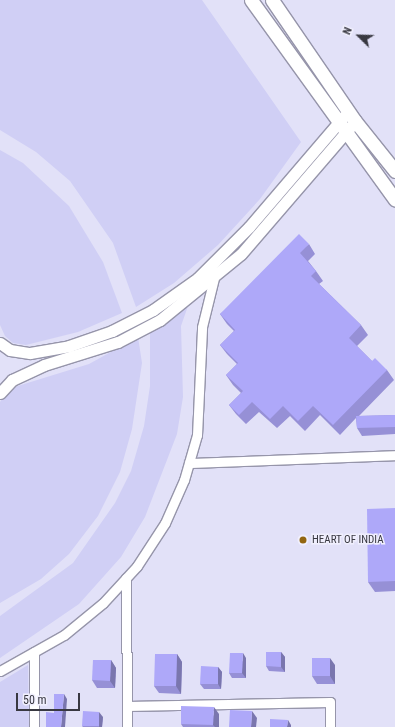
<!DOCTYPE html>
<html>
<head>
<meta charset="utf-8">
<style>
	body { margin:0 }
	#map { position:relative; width:395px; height:727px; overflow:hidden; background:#e2e1f8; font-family:"Roboto Condensed",sans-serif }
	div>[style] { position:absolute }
	.green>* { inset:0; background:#d0cff5 }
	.roads { filter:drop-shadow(1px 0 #9695aa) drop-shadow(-1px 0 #9695aa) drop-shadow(0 1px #9695aa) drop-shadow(0 -1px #9695aa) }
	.minor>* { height:9px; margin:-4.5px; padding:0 4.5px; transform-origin:4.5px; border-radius:4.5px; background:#fff }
	.tertiary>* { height:11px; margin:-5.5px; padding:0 5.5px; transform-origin:5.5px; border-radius:5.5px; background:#fff }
	.secondary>* { height:13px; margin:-6.5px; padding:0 6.5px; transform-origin:6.5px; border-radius:6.5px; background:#fff }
	.wall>* { inset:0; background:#9690d6 }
	.shaded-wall>* { inset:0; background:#7a76ae }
	.building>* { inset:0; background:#aea8f9 }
	.dots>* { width:11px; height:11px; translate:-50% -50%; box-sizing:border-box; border:2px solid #f0effd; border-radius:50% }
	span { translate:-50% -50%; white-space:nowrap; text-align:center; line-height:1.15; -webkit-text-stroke:3px #f0effd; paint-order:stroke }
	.poi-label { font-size:11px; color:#383841 }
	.left { translate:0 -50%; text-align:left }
	.north { position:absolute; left:339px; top:16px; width:40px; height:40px; -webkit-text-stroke:3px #f0effd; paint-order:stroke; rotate:293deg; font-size:11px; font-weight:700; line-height:16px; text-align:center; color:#383841 }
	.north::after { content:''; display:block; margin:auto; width:14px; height:18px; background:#383841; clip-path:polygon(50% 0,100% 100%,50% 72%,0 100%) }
	.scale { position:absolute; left:16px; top:693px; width:64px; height:18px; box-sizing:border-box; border:2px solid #383841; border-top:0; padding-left:5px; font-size:12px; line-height:14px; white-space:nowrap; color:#383841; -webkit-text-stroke:3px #f0effd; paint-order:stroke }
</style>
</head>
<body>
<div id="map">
	<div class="green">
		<div style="clip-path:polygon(0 0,202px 0,301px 142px,260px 199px,218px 245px,174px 283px,136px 307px,113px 243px,70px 181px,36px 152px,0 130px)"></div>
		<div style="clip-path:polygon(0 150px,23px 163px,69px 206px,103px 262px,122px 313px,78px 332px,26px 345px,13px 343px,5px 336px,0 325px)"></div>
		<div style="clip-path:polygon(189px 303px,181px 326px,183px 397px,177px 434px,145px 517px,121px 557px,79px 604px,0 658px,0 616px,73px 563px,115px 503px,131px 471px,144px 426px,150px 386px,150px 332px)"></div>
		<div style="clip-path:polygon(138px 337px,142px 363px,132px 429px,120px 472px,98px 516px,69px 554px,41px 579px,0 603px,0 402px,8px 389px,89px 364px)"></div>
		<div style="clip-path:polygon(28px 665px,29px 727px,0 727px,0 682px)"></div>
	</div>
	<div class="roads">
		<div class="minor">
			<div style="left:189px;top:463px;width:206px;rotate:-2.2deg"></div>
			<div style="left:126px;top:578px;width:149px;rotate:89.6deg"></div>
			<div style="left:34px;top:652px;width:75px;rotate:90deg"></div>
			<div style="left:0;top:671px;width:73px;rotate:-29.4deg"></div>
			<div style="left:64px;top:635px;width:50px;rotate:-39.4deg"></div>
			<div style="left:103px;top:603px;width:50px;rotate:-47.4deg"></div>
			<div style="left:137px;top:566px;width:51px;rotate:-56.9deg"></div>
			<div style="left:165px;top:523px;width:47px;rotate:-66.2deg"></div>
			<div style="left:184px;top:480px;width:47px;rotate:-73.9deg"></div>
			<div style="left:197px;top:435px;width:108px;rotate:-87.3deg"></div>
			<div style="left:202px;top:327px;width:50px;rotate:-76.2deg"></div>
			<div style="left:127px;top:706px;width:203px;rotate:-1.1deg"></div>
			<div style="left:330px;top:702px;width:25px;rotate:90deg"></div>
		</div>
		<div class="tertiary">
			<div style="left:0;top:343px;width:12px;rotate:35deg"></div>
			<div style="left:10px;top:350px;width:20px;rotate:9deg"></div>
			<div style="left:30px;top:353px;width:40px;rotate:-10deg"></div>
			<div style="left:69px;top:346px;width:46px;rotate:-19.2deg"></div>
			<div style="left:112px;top:331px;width:46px;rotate:-27.1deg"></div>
			<div style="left:153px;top:310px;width:55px;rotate:-35.4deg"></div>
			<div style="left:198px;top:278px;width:72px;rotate:-45deg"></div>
			<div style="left:249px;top:227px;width:146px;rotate:-49.4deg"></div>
			<div style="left:0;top:393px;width:18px;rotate:-47deg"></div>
			<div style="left:12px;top:380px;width:35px;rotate:-25deg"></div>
			<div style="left:44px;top:365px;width:77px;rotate:-17.3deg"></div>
			<div style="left:118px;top:342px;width:47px;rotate:-27.6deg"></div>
			<div style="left:160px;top:320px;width:104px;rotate:-39.2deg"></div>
			<div style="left:241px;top:254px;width:169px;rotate:-49.3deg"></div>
		</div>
		<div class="secondary">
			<div style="left:251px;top:0;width:246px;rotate:54.2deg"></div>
			<div style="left:272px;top:0;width:147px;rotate:55.6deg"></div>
			<div style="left:355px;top:121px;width:64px;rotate:51.3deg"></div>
		</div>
	</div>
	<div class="wall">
		<div style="clip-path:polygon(309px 244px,315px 254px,308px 261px,316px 271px,323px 281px,319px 284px,361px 325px,368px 335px,357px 346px,372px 361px,387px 370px,394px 380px,359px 416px,395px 415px,395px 434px,362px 436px,357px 428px,356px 418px,340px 435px,320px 415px,305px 431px,290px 416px,277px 428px,259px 412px,246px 424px,236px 414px,229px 405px,241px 393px,233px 385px,226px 375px,237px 364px,227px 354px,220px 345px,234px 331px,227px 324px,220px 314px)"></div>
		<div style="clip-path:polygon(395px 508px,395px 591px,375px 592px,368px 582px)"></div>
		<div style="clip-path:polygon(281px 652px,285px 657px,285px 672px,269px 671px,266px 666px)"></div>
		<div style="clip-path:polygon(177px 654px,182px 662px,181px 694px,159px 693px,154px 686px)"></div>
		<div style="clip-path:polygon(246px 658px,246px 678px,232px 678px,229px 673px)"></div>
		<div style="clip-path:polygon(111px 660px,116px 668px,115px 688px,97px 688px,92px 680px)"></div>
		<div style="clip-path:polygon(335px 665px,335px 684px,317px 684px,312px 676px)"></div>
		<div style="clip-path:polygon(218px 667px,222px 672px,221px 689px,204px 689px,200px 684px)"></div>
		<div style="clip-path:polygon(219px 714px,219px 727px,183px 727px,181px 724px)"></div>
		<div style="clip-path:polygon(103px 717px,102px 727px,83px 727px,82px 726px)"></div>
	</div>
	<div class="shaded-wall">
		<div style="clip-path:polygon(281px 652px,285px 657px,285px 672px,281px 667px)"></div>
		<div style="clip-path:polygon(243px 653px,246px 658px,246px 678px,242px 673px)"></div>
		<div style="clip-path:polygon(177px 654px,182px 662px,181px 694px,176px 686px)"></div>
		<div style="clip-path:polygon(330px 658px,335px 665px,335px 684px,330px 676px)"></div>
		<div style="clip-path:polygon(111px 660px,116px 668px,115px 688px,110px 681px)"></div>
		<div style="clip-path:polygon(218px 667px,222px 672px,221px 689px,218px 684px)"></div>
		<div style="clip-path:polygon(64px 694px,67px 699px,65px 727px,61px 727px)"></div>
		<div style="clip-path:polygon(214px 707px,219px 714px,219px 727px,215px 727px,213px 725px)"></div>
		<div style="clip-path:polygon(252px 711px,257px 718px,256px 727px,251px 727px)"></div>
		<div style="clip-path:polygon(99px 712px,103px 717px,102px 727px,99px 727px)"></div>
		<div style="clip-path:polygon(288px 720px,291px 725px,291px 727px,287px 727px)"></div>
	</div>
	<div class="building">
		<div style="clip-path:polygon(299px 234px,309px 244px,300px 253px,316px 271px,311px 276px,361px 325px,349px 338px,372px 361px,375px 358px,387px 370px,333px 425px,313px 406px,298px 421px,283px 406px,270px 419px,252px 402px,239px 415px,229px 405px,243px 391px,226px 375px,238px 363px,220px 345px,235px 330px,220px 314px)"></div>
		<div style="clip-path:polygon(395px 415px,395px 427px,357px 428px,356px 416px)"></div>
		<div style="clip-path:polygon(395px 508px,395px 581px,368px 582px,367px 509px)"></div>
		<div style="clip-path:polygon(266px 652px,281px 652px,281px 667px,266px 666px)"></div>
		<div style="clip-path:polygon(230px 653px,243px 653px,242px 673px,229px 673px)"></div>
		<div style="clip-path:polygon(155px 654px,177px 654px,176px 686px,154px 686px)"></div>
		<div style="clip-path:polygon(312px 658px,330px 658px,330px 676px,312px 676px)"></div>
		<div style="clip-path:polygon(93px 660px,111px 660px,110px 681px,92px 680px)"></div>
		<div style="clip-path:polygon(201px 666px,218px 667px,218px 684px,200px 684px)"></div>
		<div style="clip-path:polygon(54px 694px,64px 694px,61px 727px,46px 727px,46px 712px,54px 713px)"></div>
		<div style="clip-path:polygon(181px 706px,214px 707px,213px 725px,181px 724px)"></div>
		<div style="clip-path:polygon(230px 710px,252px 711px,251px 727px,229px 727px)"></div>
		<div style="clip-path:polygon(83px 711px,99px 712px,99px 726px,82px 726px)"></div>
		<div style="clip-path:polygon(270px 719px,288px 720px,287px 727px,270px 727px)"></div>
	</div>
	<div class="dots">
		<div style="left:303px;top:540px;background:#926510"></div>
	</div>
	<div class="poi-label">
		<span class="left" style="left:312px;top:540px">HEART OF INDIA</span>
	</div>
	<div class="north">N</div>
	<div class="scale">50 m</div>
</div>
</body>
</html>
